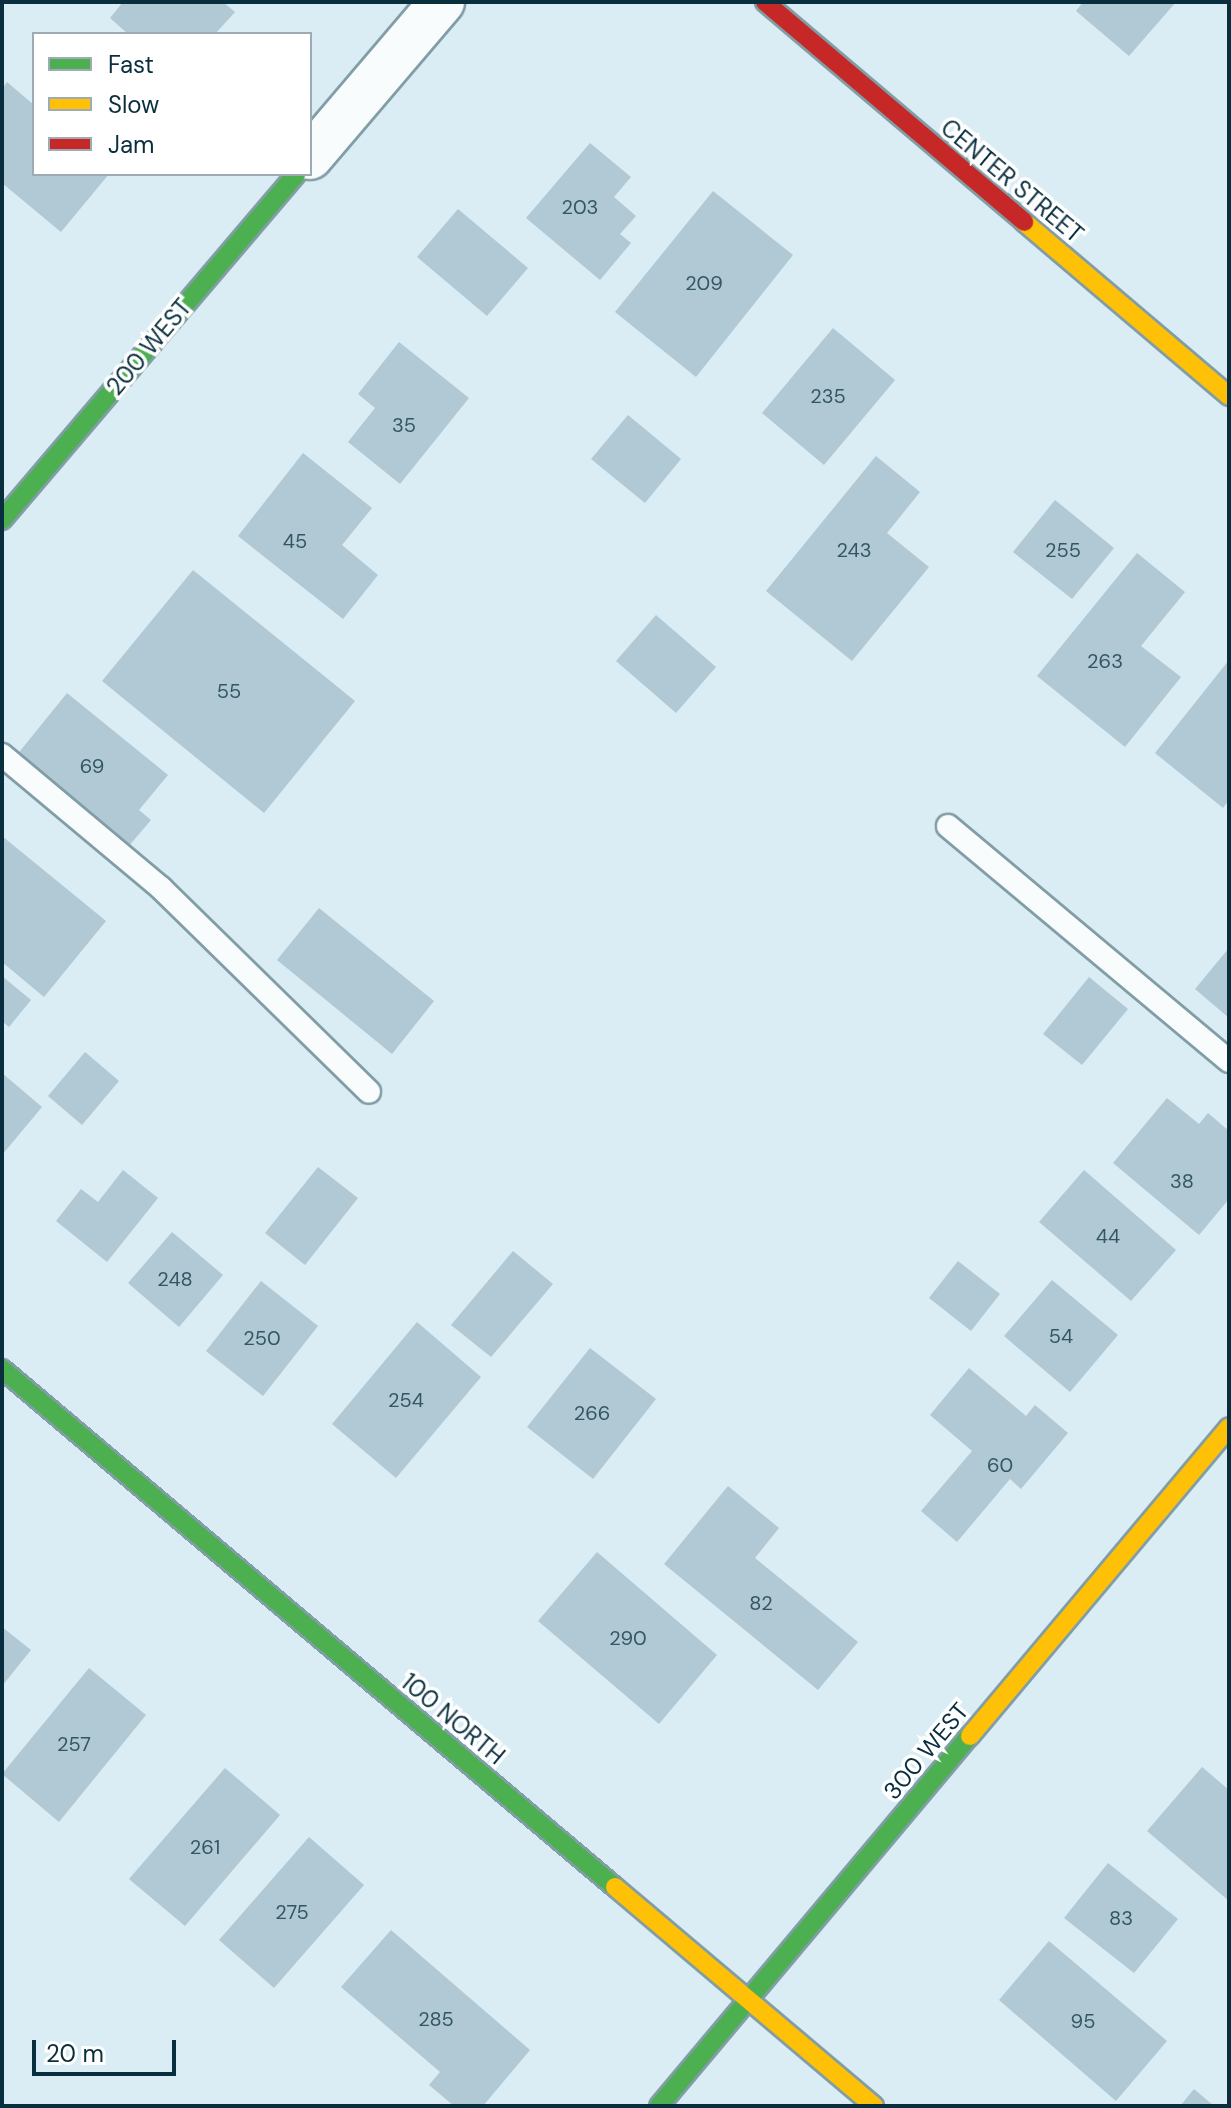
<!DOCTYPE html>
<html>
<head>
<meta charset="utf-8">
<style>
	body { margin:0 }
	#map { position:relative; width:1231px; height:2108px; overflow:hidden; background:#daecf4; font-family:"DM Sans",sans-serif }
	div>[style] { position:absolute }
	.building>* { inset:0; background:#b1c9d4 }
	.roads { filter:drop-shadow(2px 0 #819da6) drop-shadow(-2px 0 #819da6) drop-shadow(0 2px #819da6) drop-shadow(0 -2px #819da6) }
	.lane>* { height:22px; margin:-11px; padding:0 11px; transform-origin:11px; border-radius:11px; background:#f9fcfd }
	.street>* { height:44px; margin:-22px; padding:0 22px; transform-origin:22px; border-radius:22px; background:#f9fcfd }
	.fast>* { height:18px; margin:-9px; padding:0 9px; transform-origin:9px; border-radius:9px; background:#4caf50 }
	.slow>* { height:18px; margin:-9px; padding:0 9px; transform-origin:9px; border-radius:9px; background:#ffc107 }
	.jam>* { height:18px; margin:-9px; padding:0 9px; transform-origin:9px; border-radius:9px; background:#c62828 }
	span { translate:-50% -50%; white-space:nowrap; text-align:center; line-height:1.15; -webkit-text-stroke:7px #fff; paint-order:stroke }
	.number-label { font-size:20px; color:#335664 }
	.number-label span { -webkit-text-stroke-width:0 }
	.street-label { font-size:24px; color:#092f3e }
	.frame { position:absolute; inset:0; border:4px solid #092f3e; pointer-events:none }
	.legend { position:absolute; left:32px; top:32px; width:280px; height:144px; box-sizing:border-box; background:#fff; border:2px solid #9dacb2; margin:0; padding:10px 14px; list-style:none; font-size:24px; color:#092f3e }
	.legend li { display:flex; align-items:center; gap:16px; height:40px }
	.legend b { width:40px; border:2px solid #9dacb2 }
	.scale { position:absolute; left:32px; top:2040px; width:144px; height:36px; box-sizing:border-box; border:4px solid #092f3e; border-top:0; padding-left:10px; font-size:24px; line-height:28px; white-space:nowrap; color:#092f3e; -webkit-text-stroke:6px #fff; paint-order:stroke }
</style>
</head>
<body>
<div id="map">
	<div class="building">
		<div style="clip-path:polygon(123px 2px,223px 2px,235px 12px,215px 34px,128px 34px,110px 18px)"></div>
		<div style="clip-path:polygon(1083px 2px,1176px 2px,1129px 56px,1076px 11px)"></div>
		<div style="clip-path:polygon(7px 82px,34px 105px,34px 174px,109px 174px,61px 232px,2px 183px,2px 89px)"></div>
		<div style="clip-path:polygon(590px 143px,631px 177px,614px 197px,636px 216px,620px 234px,631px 243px,600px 280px,526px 218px)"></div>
		<div style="clip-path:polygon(713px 191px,793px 255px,696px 377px,615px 312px)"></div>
		<div style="clip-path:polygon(458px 209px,528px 268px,487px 316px,417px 257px)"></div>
		<div style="clip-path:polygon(833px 328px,895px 380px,824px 465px,762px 413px)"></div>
		<div style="clip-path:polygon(399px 342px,469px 398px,400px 484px,348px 442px,375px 408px,358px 394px)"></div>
		<div style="clip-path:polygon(628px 415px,681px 459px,645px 503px,591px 459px)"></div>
		<div style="clip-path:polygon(303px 453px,372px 508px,342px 545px,378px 575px,343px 619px,238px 536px)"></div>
		<div style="clip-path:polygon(876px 456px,920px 492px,887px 533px,929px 567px,852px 661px,766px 591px)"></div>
		<div style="clip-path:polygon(1055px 500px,1114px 548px,1072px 599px,1013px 552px)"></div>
		<div style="clip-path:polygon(1137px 553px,1185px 592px,1141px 646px,1181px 677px,1125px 747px,1037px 676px)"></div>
		<div style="clip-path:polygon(193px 570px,355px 701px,264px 813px,102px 681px)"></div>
		<div style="clip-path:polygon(656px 615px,716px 667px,676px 713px,616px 661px)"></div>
		<div style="clip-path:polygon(1229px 660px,1229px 800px,1223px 808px,1155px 753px)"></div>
		<div style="clip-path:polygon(67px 693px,168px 775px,139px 810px,151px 820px,128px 847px,16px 756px)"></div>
		<div style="clip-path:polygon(2px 836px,106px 921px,44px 997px,2px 962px)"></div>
		<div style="clip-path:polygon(319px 908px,434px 1001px,392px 1054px,277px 960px)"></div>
		<div style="clip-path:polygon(1229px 948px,1229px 1018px,1195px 989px)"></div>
		<div style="clip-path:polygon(2px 976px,31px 1000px,9px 1027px,2px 1021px)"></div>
		<div style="clip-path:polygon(1089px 977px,1128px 1009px,1082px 1065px,1043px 1034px)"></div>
		<div style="clip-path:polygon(85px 1052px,119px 1081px,82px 1125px,48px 1096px)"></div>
		<div style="clip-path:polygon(2px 1073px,42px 1107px,2px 1155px)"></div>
		<div style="clip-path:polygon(1167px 1098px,1199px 1124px,1208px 1113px,1229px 1131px,1229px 1199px,1199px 1235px,1113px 1163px)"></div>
		<div style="clip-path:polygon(318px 1167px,358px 1198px,305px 1265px,265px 1233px)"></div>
		<div style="clip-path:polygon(123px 1170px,158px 1198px,107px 1262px,56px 1221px,81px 1189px,98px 1202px)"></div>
		<div style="clip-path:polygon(1084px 1170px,1176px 1250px,1131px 1301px,1039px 1222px)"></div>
		<div style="clip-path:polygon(172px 1232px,223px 1275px,179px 1327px,128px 1283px)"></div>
		<div style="clip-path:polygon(513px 1251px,553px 1284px,491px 1357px,451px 1325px)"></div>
		<div style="clip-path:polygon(958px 1261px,1000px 1294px,971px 1331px,929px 1298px)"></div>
		<div style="clip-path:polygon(1052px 1280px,1118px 1335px,1070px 1392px,1004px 1336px)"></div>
		<div style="clip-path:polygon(261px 1281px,318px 1326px,263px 1396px,206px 1351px)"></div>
		<div style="clip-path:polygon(417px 1322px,481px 1377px,396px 1478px,332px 1424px)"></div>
		<div style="clip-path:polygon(590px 1348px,656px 1399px,593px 1479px,527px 1427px)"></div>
		<div style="clip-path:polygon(969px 1368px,1026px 1416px,1035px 1405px,1068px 1433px,1021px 1489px,1010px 1479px,957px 1542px,921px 1511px,972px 1451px,930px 1415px)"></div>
		<div style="clip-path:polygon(728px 1486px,779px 1528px,755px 1558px,858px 1642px,818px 1690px,664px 1564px)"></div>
		<div style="clip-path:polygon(597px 1552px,717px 1655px,659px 1724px,538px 1621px)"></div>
		<div style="clip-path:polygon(2px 1627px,31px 1650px,2px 1686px)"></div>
		<div style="clip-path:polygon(89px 1668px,146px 1715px,59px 1822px,2px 1774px)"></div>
		<div style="clip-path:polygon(1202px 1767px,1229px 1790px,1229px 1901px,1147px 1831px)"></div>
		<div style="clip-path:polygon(225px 1768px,280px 1815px,185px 1926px,129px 1879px)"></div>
		<div style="clip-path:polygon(309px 1837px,364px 1885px,274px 1988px,219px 1940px)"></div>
		<div style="clip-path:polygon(1108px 1863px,1178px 1919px,1134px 1973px,1064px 1918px)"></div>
		<div style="clip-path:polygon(391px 1930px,530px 2050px,483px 2106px,454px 2106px,429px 2085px,440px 2072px,341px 1987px)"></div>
		<div style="clip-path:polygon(1049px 1941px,1167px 2041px,1116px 2101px,999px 2000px)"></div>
		<div style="clip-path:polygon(1194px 2089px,1214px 2106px,1180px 2106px)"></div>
	</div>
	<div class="roads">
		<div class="lane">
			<div style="left:2px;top:755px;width:207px;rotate:39.9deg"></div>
			<div style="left:161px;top:888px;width:291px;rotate:44.4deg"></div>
			<div style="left:948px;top:826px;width:366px;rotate:39.9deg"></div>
		</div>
		<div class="street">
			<div style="left:310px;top:157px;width:204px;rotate:-49.6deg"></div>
		</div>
		<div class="fast">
			<div style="left:2px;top:520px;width:454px;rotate:-49.6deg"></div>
			<div style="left:2px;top:1369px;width:803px;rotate:40.2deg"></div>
			<div style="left:659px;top:2106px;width:483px;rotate:-50deg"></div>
		</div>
		<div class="slow">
			<div style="left:1024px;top:222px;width:269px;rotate:40.3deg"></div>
			<div style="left:970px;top:1736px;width:403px;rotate:-50deg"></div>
			<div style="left:615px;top:1887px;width:339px;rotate:40.2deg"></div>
		</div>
		<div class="jam">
			<div style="left:765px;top:2px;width:340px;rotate:40.3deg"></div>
		</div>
	</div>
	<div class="number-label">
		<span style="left:580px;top:207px">203</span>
		<span style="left:704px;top:283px">209</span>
		<span style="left:828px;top:396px">235</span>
		<span style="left:404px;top:425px">35</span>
		<span style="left:295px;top:541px">45</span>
		<span style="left:854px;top:550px">243</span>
		<span style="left:1063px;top:550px">255</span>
		<span style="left:1105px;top:661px">263</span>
		<span style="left:229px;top:691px">55</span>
		<span style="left:92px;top:766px">69</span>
		<span style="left:1182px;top:1181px">38</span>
		<span style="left:1108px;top:1236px">44</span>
		<span style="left:175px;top:1279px">248</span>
		<span style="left:1061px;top:1336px">54</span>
		<span style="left:262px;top:1338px">250</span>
		<span style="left:406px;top:1400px">254</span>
		<span style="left:592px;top:1413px">266</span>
		<span style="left:1000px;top:1465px">60</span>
		<span style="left:761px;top:1603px">82</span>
		<span style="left:628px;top:1638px">290</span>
		<span style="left:74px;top:1744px">257</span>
		<span style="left:205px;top:1847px">261</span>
		<span style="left:292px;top:1912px">275</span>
		<span style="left:1121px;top:1918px">83</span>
		<span style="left:436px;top:2019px">285</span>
		<span style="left:1083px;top:2021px">95</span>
	</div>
	<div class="street-label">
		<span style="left:1012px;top:181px;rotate:40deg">CENTER STREET</span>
		<span style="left:149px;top:347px;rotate:-50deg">200 WEST</span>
		<span style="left:453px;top:1719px;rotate:40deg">100 NORTH</span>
		<span style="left:926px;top:1751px;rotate:-50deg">300 WEST</span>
	</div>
	<div class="frame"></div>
	<ul class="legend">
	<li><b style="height:10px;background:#4caf50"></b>Fast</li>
	<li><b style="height:10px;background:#ffc107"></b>Slow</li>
	<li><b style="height:10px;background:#c62828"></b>Jam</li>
	</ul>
	<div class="scale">20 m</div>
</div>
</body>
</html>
